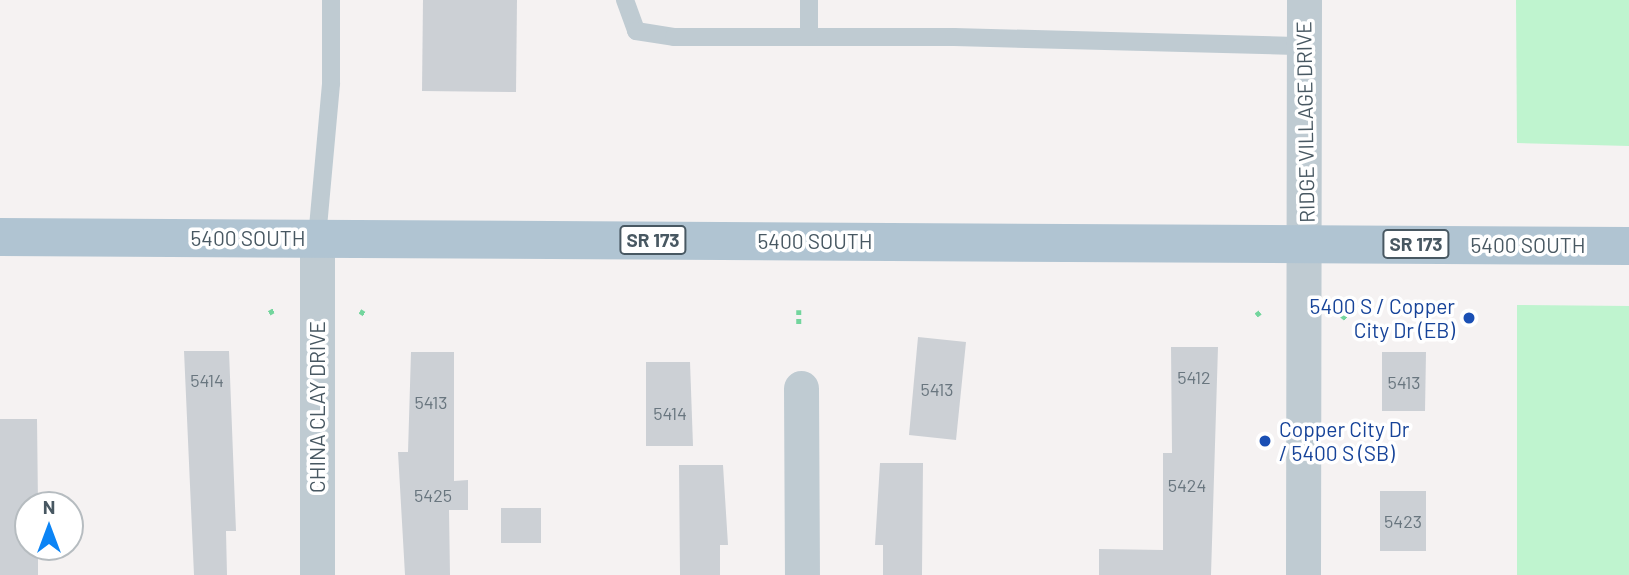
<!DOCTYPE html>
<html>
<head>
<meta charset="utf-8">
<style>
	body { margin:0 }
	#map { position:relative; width:1629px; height:575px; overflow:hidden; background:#f5f2f2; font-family:Barlow,sans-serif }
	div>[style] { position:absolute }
	.green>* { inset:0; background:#bff4cf }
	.building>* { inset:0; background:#ccd0d5 }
	.path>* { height:4.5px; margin-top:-2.25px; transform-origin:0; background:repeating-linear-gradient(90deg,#73d59d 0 5px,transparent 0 8.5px) }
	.lane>* { height:18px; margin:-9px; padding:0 9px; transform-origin:9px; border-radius:9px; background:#bfcbd2 }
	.street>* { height:35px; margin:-17.5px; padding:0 17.5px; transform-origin:17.5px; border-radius:17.5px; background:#bfcbd2 }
	.primary>* { height:38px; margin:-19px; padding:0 19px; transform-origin:19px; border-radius:19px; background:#b0c4d2 }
	.dots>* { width:19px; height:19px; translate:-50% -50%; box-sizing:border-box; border:4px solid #fff; border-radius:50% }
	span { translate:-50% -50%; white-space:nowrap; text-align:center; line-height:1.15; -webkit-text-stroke:7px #fff; paint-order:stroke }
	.number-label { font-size:18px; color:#69767f }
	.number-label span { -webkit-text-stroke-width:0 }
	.shield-label span { padding:2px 5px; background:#fff; border:2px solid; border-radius:5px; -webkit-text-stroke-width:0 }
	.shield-label { font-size:19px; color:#485862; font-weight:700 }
	.street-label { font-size:21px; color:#485862 }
	.transit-label { font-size:21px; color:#164399 }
	.right { translate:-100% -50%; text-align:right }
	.left { translate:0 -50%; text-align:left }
	.north { position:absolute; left:14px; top:491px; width:70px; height:70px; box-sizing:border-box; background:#fff; border:2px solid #b6bcc0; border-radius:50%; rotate:0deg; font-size:19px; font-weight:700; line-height:28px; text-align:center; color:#485862 }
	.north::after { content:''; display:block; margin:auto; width:24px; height:32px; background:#0c84f5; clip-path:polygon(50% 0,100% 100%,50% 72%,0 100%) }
</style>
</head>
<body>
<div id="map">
	<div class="green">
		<div style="clip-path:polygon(1516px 0,1629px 0,1629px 146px,1517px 143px)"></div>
		<div style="clip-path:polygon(1517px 305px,1629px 306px,1629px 575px,1517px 575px)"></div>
	</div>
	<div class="building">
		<div style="clip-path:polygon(423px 0,517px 0,516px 92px,422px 91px)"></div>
		<div style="clip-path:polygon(918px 337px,966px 342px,956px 440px,909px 435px)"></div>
		<div style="clip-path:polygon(1171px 347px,1218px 347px,1211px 575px,1099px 575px,1099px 549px,1163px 550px,1163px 453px,1172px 453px)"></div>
		<div style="clip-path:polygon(184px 351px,229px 351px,236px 531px,226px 531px,227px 575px,194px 575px)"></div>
		<div style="clip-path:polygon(411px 352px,454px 352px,454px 481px,468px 480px,468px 510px,449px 510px,450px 575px,405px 575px,398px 452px,408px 452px)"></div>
		<div style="clip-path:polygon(1382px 352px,1426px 352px,1425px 411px,1382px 411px)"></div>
		<div style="clip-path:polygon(646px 362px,690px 362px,693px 446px,646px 446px)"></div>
		<div style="clip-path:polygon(0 419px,37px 419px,38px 505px,28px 505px,28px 547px,38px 547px,38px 575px,0 575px)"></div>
		<div style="clip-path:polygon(880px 463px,923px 463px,922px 575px,883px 575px,883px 545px,875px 545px)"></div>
		<div style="clip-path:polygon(679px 465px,723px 465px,728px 545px,720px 545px,720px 575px,680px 575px)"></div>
		<div style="clip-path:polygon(1380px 491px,1426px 491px,1426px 551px,1380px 551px)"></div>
		<div style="clip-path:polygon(501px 508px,541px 508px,541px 543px,501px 543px)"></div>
	</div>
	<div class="path">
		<div style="left:799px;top:310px;width:15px;rotate:90deg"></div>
		<div style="left:360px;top:311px;width:6px;rotate:31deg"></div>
		<div style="left:269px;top:313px;width:6px;rotate:-31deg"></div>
		<div style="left:1256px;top:315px;width:5px;rotate:-37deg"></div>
		<div style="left:1342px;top:315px;width:6px;rotate:39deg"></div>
	</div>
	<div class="lane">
		<div style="left:625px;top:0;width:33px;rotate:70deg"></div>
		<div style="left:636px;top:31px;width:38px;rotate:9deg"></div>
		<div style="left:674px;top:37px;width:280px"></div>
		<div style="left:954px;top:37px;width:350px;rotate:1.5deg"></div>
		<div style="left:809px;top:0;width:37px;rotate:90deg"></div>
		<div style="left:317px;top:238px;width:156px;rotate:-84.8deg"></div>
		<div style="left:331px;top:83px;width:83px;rotate:-90deg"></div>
	</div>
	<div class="street">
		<div style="left:801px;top:388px;width:187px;rotate:89.7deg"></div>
		<div style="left:317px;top:575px;width:337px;rotate:-90deg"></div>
		<div style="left:1303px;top:575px;width:575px;rotate:-89.9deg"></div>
	</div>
	<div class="primary">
		<div style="left:0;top:237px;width:1629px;rotate:0.32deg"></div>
	</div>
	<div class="dots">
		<div style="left:1469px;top:318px;background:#1a4fb4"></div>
		<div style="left:1265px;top:441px;background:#1a4fb4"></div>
	</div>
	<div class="number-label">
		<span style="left:1194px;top:377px">5412</span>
		<span style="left:207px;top:380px">5414</span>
		<span style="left:1404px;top:382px">5413</span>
		<span style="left:937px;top:389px">5413</span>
		<span style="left:431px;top:402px">5413</span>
		<span style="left:670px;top:413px">5414</span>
		<span style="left:1187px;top:485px">5424</span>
		<span style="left:433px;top:495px">5425</span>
		<span style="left:1403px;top:521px">5423</span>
	</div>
	<div class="shield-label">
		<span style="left:653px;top:240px">SR 173</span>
		<span style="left:1416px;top:244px">SR 173</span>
	</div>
	<div class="street-label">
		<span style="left:1305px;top:122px;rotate:-91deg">RIDGE VILLAGE DRIVE</span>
		<span style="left:248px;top:238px">5400 SOUTH</span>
		<span style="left:815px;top:241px">5400 SOUTH</span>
		<span style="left:1528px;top:245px">5400 SOUTH</span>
		<span style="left:317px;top:407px;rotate:-90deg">CHINA CLAY DRIVE</span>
	</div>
	<div class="transit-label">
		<span class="right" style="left:1455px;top:318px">5400 S / Copper<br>City Dr (EB)</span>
		<span class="left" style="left:1279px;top:441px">Copper City Dr<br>/ 5400 S (SB)</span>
	</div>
	<div class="north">N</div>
</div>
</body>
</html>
